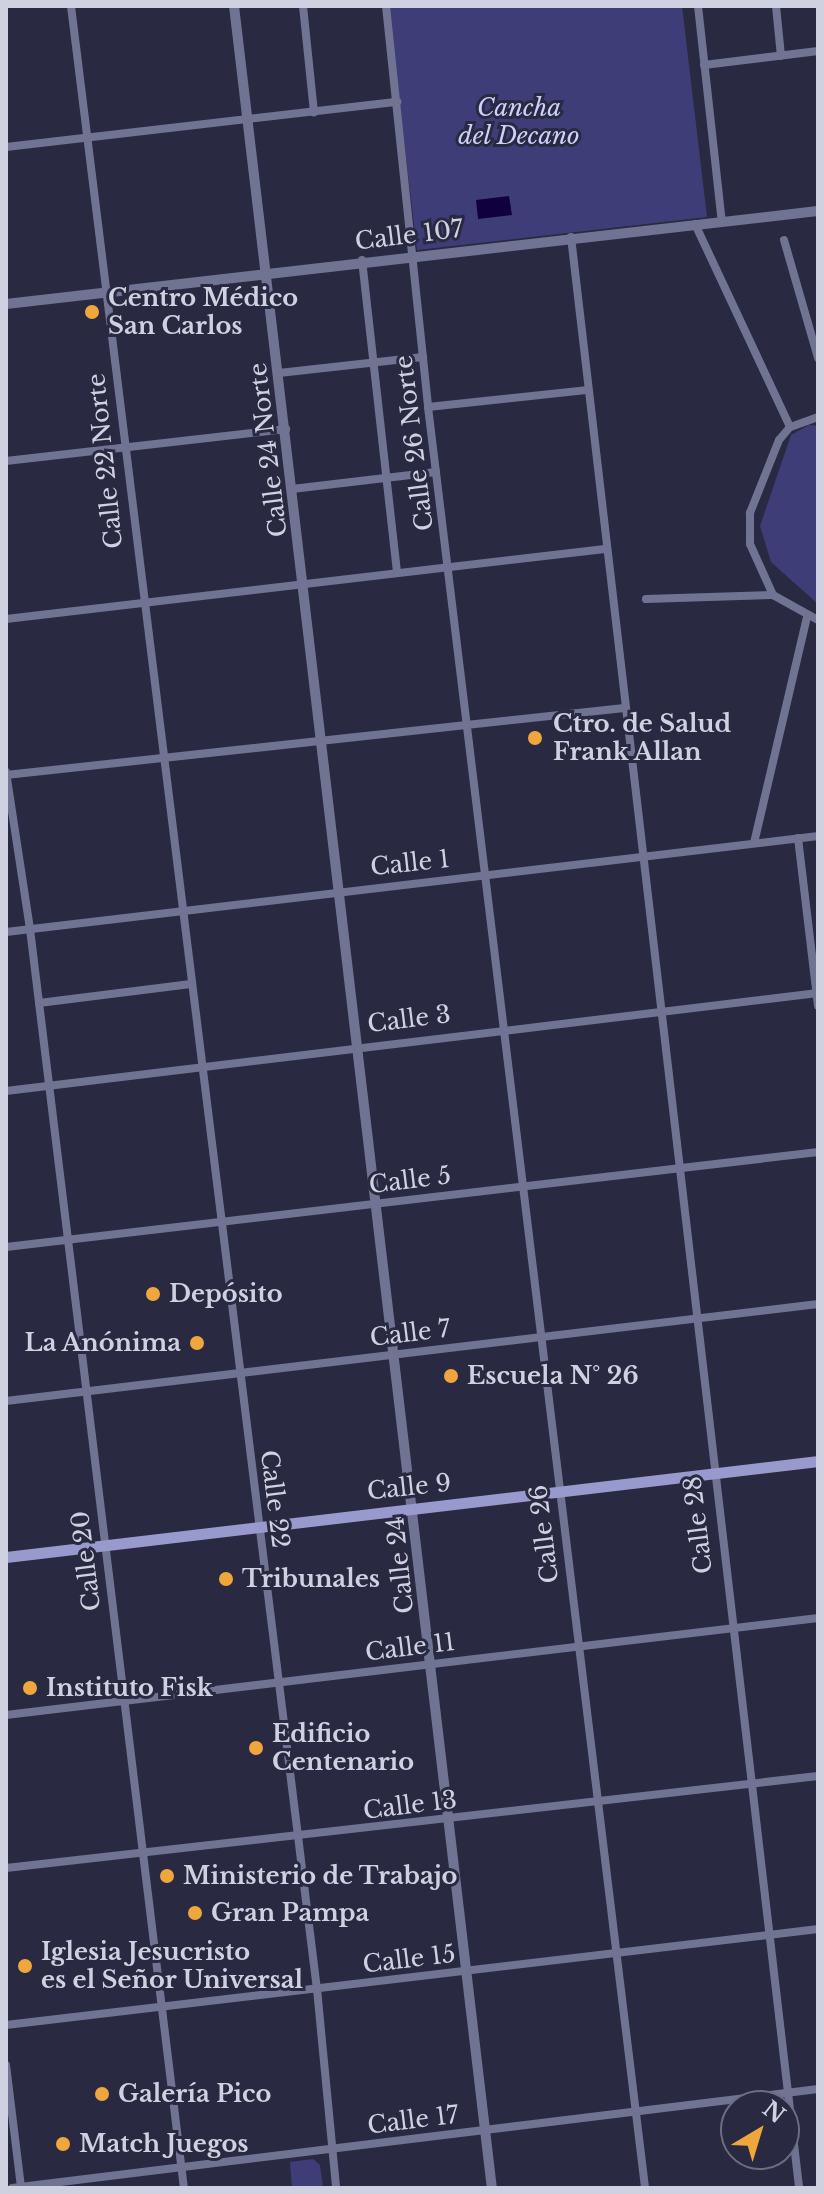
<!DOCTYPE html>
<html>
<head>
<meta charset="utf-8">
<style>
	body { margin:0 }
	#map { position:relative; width:824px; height:2194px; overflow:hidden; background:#292a41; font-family:"Libre Baskerville",serif }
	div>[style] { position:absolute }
	.green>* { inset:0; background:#3f3d77 }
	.water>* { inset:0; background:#10003e }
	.minor>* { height:8px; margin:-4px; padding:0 4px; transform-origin:4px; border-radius:4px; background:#717393 }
	.tertiary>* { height:10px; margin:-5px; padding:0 5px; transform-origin:5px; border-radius:5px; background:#717393 }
	.secondary>* { height:11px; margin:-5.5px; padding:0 5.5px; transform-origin:5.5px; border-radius:5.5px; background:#989ace }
	.dots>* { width:22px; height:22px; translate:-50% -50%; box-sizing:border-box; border:4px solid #292a41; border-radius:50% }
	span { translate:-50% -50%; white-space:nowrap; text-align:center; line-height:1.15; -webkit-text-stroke:6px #292a41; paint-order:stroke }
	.park-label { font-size:24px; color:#cdd0f9; font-style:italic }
	.street-label { font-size:24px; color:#d0d1e0 }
	.poi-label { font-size:24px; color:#d0d1e0; font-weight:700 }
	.left { translate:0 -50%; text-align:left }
	.right { translate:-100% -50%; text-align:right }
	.frame { position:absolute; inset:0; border:8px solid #d0d1e0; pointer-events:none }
	.north { position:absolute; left:720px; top:2090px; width:80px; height:80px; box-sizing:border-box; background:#292a41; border:2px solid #6c6d81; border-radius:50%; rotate:38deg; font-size:22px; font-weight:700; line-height:32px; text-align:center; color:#d0d1e0 }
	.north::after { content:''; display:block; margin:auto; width:28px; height:36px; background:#efa73d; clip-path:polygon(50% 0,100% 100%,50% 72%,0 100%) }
</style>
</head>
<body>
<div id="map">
	<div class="green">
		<div style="clip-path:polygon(388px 6px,682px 6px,707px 217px,417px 250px)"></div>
		<div style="clip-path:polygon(809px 425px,818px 426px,818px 604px,771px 562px,760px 526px,791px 435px)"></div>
		<div style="clip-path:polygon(313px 2159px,320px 2165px,323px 2188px,292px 2188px,290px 2162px)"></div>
	</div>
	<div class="water">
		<div style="clip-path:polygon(509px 196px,512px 215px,478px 219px,476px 200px)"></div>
	</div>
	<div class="minor">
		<div style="left:71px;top:6px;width:1998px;rotate:82.93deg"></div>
		<div style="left:317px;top:1989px;width:200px;rotate:84.5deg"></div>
		<div style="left:303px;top:6px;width:107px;rotate:84.1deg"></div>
		<div style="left:386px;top:6px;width:403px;rotate:84deg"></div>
		<div style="left:428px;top:407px;width:1794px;rotate:83.05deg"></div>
		<div style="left:698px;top:6px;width:217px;rotate:83.7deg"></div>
		<div style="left:776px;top:6px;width:50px;rotate:84.3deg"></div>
		<div style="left:704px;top:65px;width:115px;rotate:-7deg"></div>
		<div style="left:6px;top:147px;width:394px;rotate:-6.6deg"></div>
		<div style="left:695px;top:224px;width:224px;rotate:64.9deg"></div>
		<div style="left:571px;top:237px;width:1964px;rotate:83.33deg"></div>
		<div style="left:784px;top:240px;width:123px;rotate:73.9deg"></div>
		<div style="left:362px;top:260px;width:315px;rotate:83.6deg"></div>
		<div style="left:279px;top:373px;width:145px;rotate:-6.3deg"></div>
		<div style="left:428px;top:407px;width:159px;rotate:-6.1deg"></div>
		<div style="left:818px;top:417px;width:30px;rotate:160deg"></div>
		<div style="left:790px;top:427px;width:17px;rotate:130deg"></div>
		<div style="left:779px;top:440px;width:79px;rotate:111.7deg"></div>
		<div style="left:750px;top:513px;width:31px;rotate:90deg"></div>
		<div style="left:750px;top:544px;width:56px;rotate:65.7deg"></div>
		<div style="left:773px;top:595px;width:51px;rotate:29.1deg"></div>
		<div style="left:6px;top:461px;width:282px;rotate:-6.5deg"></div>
		<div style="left:292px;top:489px;width:145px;rotate:-6.7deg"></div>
		<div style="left:646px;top:599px;width:127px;rotate:-1.8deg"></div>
		<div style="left:6px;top:619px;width:603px;rotate:-6.67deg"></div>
		<div style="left:6px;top:772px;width:159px;rotate:81.3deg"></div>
		<div style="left:30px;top:929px;width:1268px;rotate:83.03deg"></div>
		<div style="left:6px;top:775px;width:622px;rotate:-6.19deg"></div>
		<div style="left:798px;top:838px;width:169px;rotate:83.2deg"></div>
		<div style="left:754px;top:843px;width:232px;rotate:-76.8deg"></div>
		<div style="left:6px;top:932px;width:818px;rotate:-6.74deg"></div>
		<div style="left:39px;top:1003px;width:153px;rotate:-7.1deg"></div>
		<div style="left:6px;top:1091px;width:818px;rotate:-6.88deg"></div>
		<div style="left:6px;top:1247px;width:818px;rotate:-6.67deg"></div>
		<div style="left:6px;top:1401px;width:818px;rotate:-6.81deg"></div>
		<div style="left:6px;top:1715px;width:818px;rotate:-6.81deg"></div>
		<div style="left:6px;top:1868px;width:817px;rotate:-6.46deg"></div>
		<div style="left:6px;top:2025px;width:818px;rotate:-6.74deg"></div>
		<div style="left:6px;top:2065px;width:124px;rotate:83deg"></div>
		<div style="left:12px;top:2188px;width:812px;rotate:-7deg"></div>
	</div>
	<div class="tertiary">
		<div style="left:234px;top:6px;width:2197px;rotate:83.26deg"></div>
		<div style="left:6px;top:304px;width:817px;rotate:-6.53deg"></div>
	</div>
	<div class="secondary">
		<div style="left:6px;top:1557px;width:818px;rotate:-6.74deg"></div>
	</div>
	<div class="dots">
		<div style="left:92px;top:312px;background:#efa73d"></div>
		<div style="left:535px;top:738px;background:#efa73d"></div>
		<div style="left:153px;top:1294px;background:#efa73d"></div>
		<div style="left:197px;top:1343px;background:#efa73d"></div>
		<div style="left:451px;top:1376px;background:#efa73d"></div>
		<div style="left:226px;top:1579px;background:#efa73d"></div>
		<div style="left:30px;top:1688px;background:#efa73d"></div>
		<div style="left:256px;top:1748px;background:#efa73d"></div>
		<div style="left:167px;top:1876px;background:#efa73d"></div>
		<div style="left:195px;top:1913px;background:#efa73d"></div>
		<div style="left:25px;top:1966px;background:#efa73d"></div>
		<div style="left:102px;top:2094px;background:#efa73d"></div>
		<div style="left:63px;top:2144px;background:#efa73d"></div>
	</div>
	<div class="park-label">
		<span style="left:519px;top:122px">Cancha<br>del Decano</span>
	</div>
	<div class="street-label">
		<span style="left:409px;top:235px;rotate:-7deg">Calle 107</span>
		<span style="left:414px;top:443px;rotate:-97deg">Calle 26 Norte</span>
		<span style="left:268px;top:450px;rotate:-97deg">Calle 24 Norte</span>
		<span style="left:105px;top:461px;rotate:-96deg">Calle 22 Norte</span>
		<span style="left:410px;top:863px;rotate:-6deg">Calle 1</span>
		<span style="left:409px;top:1019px;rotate:-7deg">Calle 3</span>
		<span style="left:410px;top:1180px;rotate:-7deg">Calle 5</span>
		<span style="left:410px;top:1333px;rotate:-7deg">Calle 7</span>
		<span style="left:409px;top:1487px;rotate:-6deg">Calle 9</span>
		<span style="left:275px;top:1499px;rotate:83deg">Calle 22</span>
		<span style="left:698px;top:1525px;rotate:-97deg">Calle 28</span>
		<span style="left:544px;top:1534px;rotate:-97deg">Calle 26</span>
		<span style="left:86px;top:1561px;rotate:-97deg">Calle 20</span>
		<span style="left:400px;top:1565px;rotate:-96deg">Calle 24</span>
		<span style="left:410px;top:1647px;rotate:-7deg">Calle 11</span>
		<span style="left:410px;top:1805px;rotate:-7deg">Calle 13</span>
		<span style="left:409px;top:1959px;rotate:-7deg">Calle 15</span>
		<span style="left:413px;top:2120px;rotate:-7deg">Calle 17</span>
	</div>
	<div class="poi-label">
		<span class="left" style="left:108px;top:312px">Centro Médico<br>San Carlos</span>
		<span class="left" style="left:553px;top:738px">Ctro. de Salud<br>Frank Allan</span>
		<span class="left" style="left:169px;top:1294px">Depósito</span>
		<span class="right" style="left:181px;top:1343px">La Anónima</span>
		<span class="left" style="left:467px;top:1376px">Escuela N° 26</span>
		<span class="left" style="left:242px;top:1579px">Tribunales</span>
		<span class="left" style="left:46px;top:1688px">Instituto Fisk</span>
		<span class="left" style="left:272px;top:1748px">Edificio<br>Centenario</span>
		<span class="left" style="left:183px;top:1876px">Ministerio de Trabajo</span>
		<span class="left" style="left:211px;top:1913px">Gran Pampa</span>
		<span class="left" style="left:41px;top:1966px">Iglesia Jesucristo<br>es el Señor Universal</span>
		<span class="left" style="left:118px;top:2094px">Galería Pico</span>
		<span class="left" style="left:79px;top:2144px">Match Juegos</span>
	</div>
	<div class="frame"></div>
	<div class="north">N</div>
</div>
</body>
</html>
